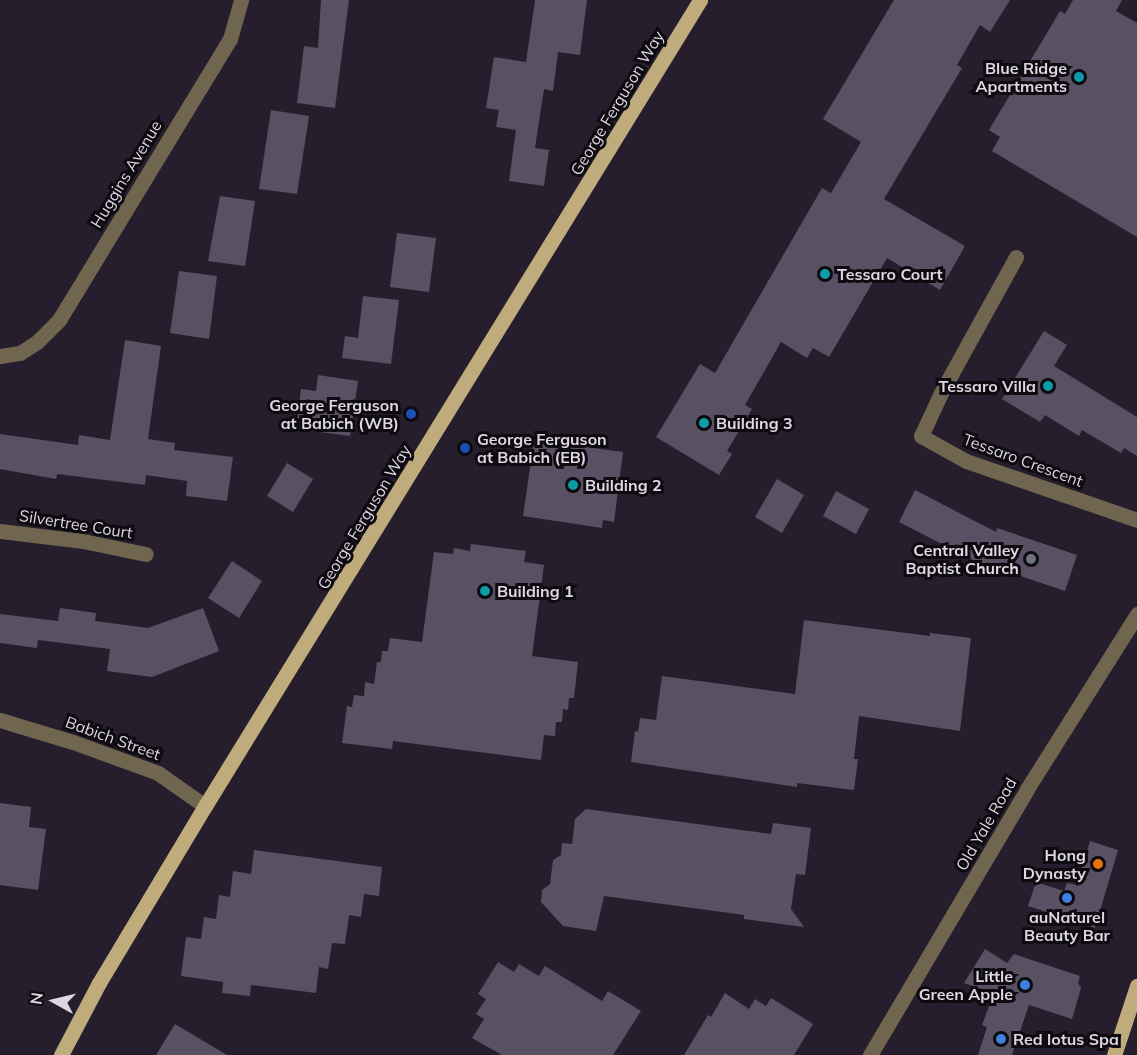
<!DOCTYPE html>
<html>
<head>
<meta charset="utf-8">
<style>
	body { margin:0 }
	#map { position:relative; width:1137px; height:1055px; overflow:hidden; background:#261e2d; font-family:Mulish,sans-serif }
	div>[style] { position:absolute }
	.building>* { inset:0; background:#575163 }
	.minor>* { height:15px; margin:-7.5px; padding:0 7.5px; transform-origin:7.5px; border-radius:7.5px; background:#70664f }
	.major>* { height:15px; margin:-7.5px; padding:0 7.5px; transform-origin:7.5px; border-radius:7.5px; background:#bfab7b }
	.dots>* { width:16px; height:16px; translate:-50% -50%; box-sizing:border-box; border:3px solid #0d0a10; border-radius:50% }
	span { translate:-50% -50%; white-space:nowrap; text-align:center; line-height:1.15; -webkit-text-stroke:6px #0d0a10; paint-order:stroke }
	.poi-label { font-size:16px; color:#ddd7e2; font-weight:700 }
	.right { translate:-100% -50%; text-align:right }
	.left { translate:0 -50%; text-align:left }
	.street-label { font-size:16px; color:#ddd7e2 }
	.north { position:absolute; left:24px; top:971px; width:60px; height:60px; -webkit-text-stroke:4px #0d0a10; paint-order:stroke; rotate:278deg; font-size:16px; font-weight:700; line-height:24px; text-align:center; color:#ddd7e2 }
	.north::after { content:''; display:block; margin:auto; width:21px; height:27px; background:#ddd7e2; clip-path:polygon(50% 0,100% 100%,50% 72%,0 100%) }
</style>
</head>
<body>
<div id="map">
	<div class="building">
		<div style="clip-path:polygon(321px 0,349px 0,335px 108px,297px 103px,304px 46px,318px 48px)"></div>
		<div style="clip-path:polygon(535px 0,587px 0,580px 55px,558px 52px,553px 91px,544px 89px,535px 148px,549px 150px,544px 186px,509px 181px,516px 130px,496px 127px,499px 110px,486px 108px,494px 57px,526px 62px)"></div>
		<div style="clip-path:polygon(894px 0,1010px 0,990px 32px,980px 25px,957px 65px,962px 68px,884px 199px,965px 246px,940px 290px,887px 258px,829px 357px,813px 348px,807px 358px,781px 342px,745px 405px,752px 409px,727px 451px,732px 454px,719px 475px,656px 437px,700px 364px,715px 373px,822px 188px,831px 193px,861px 142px,823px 119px)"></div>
		<div style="clip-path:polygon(1073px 0,1122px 0,1116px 11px,1137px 23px,1137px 237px,992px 151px,1000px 137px,989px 130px,1060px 11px,1065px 14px)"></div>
		<div style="clip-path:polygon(271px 110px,309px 116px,297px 194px,259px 189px)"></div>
		<div style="clip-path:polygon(220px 196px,255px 201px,245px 266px,208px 261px)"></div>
		<div style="clip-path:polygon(397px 233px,436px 238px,429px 292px,390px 287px)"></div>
		<div style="clip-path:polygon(179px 271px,217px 276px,209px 339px,170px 333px)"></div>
		<div style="clip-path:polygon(363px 296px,399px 300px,391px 364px,342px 358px,345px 336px,358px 338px)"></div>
		<div style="clip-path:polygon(1044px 331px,1067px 345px,1054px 366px,1137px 417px,1137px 456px,1124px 448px,1121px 453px,1082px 430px,1079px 436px,1045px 415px,1040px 422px,1002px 399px)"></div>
		<div style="clip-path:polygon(125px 340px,161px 346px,148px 439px,175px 443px,174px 450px,233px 457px,227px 501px,186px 496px,187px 481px,146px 475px,145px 485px,57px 474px,56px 479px,0 469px,0 434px,78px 445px,79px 435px,110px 440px)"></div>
		<div style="clip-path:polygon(318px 375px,358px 381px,350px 436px,296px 429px,301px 389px,316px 391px)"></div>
		<div style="clip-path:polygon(534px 440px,623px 452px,614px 522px,603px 520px,602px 528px,523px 516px)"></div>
		<div style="clip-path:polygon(287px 463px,313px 479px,293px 512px,267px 496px)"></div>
		<div style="clip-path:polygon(777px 479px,804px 495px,782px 533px,755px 517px)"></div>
		<div style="clip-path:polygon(915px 490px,996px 532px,997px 528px,1077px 555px,1065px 591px,973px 560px,899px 522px)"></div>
		<div style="clip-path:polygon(836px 491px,869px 509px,856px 534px,823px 516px)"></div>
		<div style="clip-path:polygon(471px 544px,526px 551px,524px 562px,544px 565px,532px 656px,578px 662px,574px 698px,569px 698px,568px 710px,563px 709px,562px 722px,556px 722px,555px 736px,544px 735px,541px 760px,393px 741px,392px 749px,342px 743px,347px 706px,352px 707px,354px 695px,364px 696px,365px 682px,374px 684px,377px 662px,381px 662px,382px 651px,388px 651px,390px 638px,422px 642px,434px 552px,453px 554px,454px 548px,470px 551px)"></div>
		<div style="clip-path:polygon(232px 561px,262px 581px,239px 618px,208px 598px)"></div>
		<div style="clip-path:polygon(60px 608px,96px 613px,95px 621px,148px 628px,203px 608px,219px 651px,152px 677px,107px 671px,110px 649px,38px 640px,37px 648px,0 643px,0 614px,58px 621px)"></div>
		<div style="clip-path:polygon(804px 620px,930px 636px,930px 633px,971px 638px,960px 731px,859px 716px,854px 759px,858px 759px,854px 790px,797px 783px,797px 787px,631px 762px,635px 731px,638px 732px,640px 718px,656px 720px,662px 676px,795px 694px)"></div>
		<div style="clip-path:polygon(0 803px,31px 807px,29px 827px,46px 829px,38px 890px,0 885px)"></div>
		<div style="clip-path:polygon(586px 809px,771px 834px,773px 823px,811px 828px,805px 875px,796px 874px,791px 909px,804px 927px,744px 919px,744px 915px,604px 896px,596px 931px,563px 926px,541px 902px,542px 890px,550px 884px,553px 860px,561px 855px,562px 843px,572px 844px,575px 819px)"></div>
		<div style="clip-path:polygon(1090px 841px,1118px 850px,1095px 928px,1028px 906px,1036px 882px,1064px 891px,1067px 883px,1077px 885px)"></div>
		<div style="clip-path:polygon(254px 850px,382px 867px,379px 896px,364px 894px,361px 917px,349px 915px,345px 944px,332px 943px,328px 969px,319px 967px,316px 993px,251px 985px,250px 996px,222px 993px,223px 982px,181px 976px,186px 937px,201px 939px,204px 917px,216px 919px,219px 895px,230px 897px,233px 871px,251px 874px)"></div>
		<div style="clip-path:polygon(985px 949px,1007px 963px,1014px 954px,1080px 976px,1078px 983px,1081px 988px,1072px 1019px,1029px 1005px,1012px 1055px,978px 1055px,987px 1027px,982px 1025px,994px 993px,964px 983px)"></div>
		<div style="clip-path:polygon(498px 962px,514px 972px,519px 964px,539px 976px,545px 966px,602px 1001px,608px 991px,641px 1011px,613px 1055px,502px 1055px,472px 1038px,484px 1019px,476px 1014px,486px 999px,478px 994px)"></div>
		<div style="clip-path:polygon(725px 993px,749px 1009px,755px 999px,766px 1006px,771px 998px,813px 1024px,794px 1055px,684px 1055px,708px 1015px,711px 1017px)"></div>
		<div style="clip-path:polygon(175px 1024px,227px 1055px,156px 1055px)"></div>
	</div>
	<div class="minor">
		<div style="left:1016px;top:257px;width:155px;rotate:118.9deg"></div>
		<div style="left:941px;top:393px;width:47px;rotate:114.9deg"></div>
		<div style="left:921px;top:436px;width:51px;rotate:29.1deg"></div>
		<div style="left:966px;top:461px;width:181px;rotate:19deg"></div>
		<div style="left:0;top:356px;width:20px;rotate:-9deg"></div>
		<div style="left:20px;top:353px;width:20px;rotate:-33deg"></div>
		<div style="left:37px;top:342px;width:31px;rotate:-45deg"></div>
		<div style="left:59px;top:320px;width:329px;rotate:-58.7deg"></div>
		<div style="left:230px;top:39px;width:41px;rotate:-74.2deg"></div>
		<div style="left:0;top:531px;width:84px;rotate:6.9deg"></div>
		<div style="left:83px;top:541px;width:64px;rotate:11.7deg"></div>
		<div style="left:0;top:720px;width:76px;rotate:16.8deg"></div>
		<div style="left:73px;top:742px;width:90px;rotate:20deg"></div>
		<div style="left:158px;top:773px;width:57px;rotate:35.1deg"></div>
		<div style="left:870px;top:1055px;width:309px;rotate:-59.4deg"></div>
		<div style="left:1027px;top:789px;width:207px;rotate:-57.8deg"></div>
	</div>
	<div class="major">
		<div style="left:61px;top:1055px;width:81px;rotate:-62.2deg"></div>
		<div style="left:99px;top:983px;width:206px;rotate:-59.1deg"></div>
		<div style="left:205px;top:806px;width:946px;rotate:-58.44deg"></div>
		<div style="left:1114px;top:1055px;width:73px;rotate:-71.6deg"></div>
	</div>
	<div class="dots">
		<div style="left:1079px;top:77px;background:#0f9aa8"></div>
		<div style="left:825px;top:274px;background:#0f9aa8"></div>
		<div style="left:1048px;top:386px;background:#0f9aa8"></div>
		<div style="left:411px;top:414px;background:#1a4fb4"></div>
		<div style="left:704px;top:423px;background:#0f9aa8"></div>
		<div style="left:465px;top:448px;background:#1a4fb4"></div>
		<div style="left:573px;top:485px;background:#0f9aa8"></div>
		<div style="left:1031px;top:559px;background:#6b7280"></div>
		<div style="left:485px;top:591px;background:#0f9aa8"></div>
		<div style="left:1098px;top:864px;background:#e8710a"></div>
		<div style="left:1067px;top:898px;background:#3f7fe0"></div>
		<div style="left:1025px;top:985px;background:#3f7fe0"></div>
		<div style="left:1001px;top:1039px;background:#3f7fe0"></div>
	</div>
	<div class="poi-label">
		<span class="right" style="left:1067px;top:77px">Blue Ridge<br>Apartments</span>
		<span class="left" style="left:837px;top:274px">Tessaro Court</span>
		<span class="right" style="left:1036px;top:386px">Tessaro Villa</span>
		<span class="right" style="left:399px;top:414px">George Ferguson<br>at Babich (WB)</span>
		<span class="left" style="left:716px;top:423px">Building 3</span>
		<span class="left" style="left:477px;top:448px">George Ferguson<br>at Babich (EB)</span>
		<span class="left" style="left:585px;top:485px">Building 2</span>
		<span class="right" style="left:1019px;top:559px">Central Valley<br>Baptist Church</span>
		<span class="left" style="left:497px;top:591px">Building 1</span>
		<span class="right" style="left:1086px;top:864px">Hong<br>Dynasty</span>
		<span style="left:1067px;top:926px">auNaturel<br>Beauty Bar</span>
		<span class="right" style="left:1013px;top:985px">Little<br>Green Apple</span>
		<span class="left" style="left:1013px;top:1039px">Red lotus Spa</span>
	</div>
	<div class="street-label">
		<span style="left:617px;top:103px;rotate:-59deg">George Ferguson Way</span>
		<span style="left:126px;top:174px;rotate:-59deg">Huggins Avenue</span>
		<span style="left:1023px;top:460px;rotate:20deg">Tessaro Crescent</span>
		<span style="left:364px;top:517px;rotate:-59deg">George Ferguson Way</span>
		<span style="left:76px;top:524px;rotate:9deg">Silvertree Court</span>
		<span style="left:113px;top:738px;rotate:20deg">Babich Street</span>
		<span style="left:986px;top:824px;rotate:-60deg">Old Yale Road</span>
	</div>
	<div class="north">N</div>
</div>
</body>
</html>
